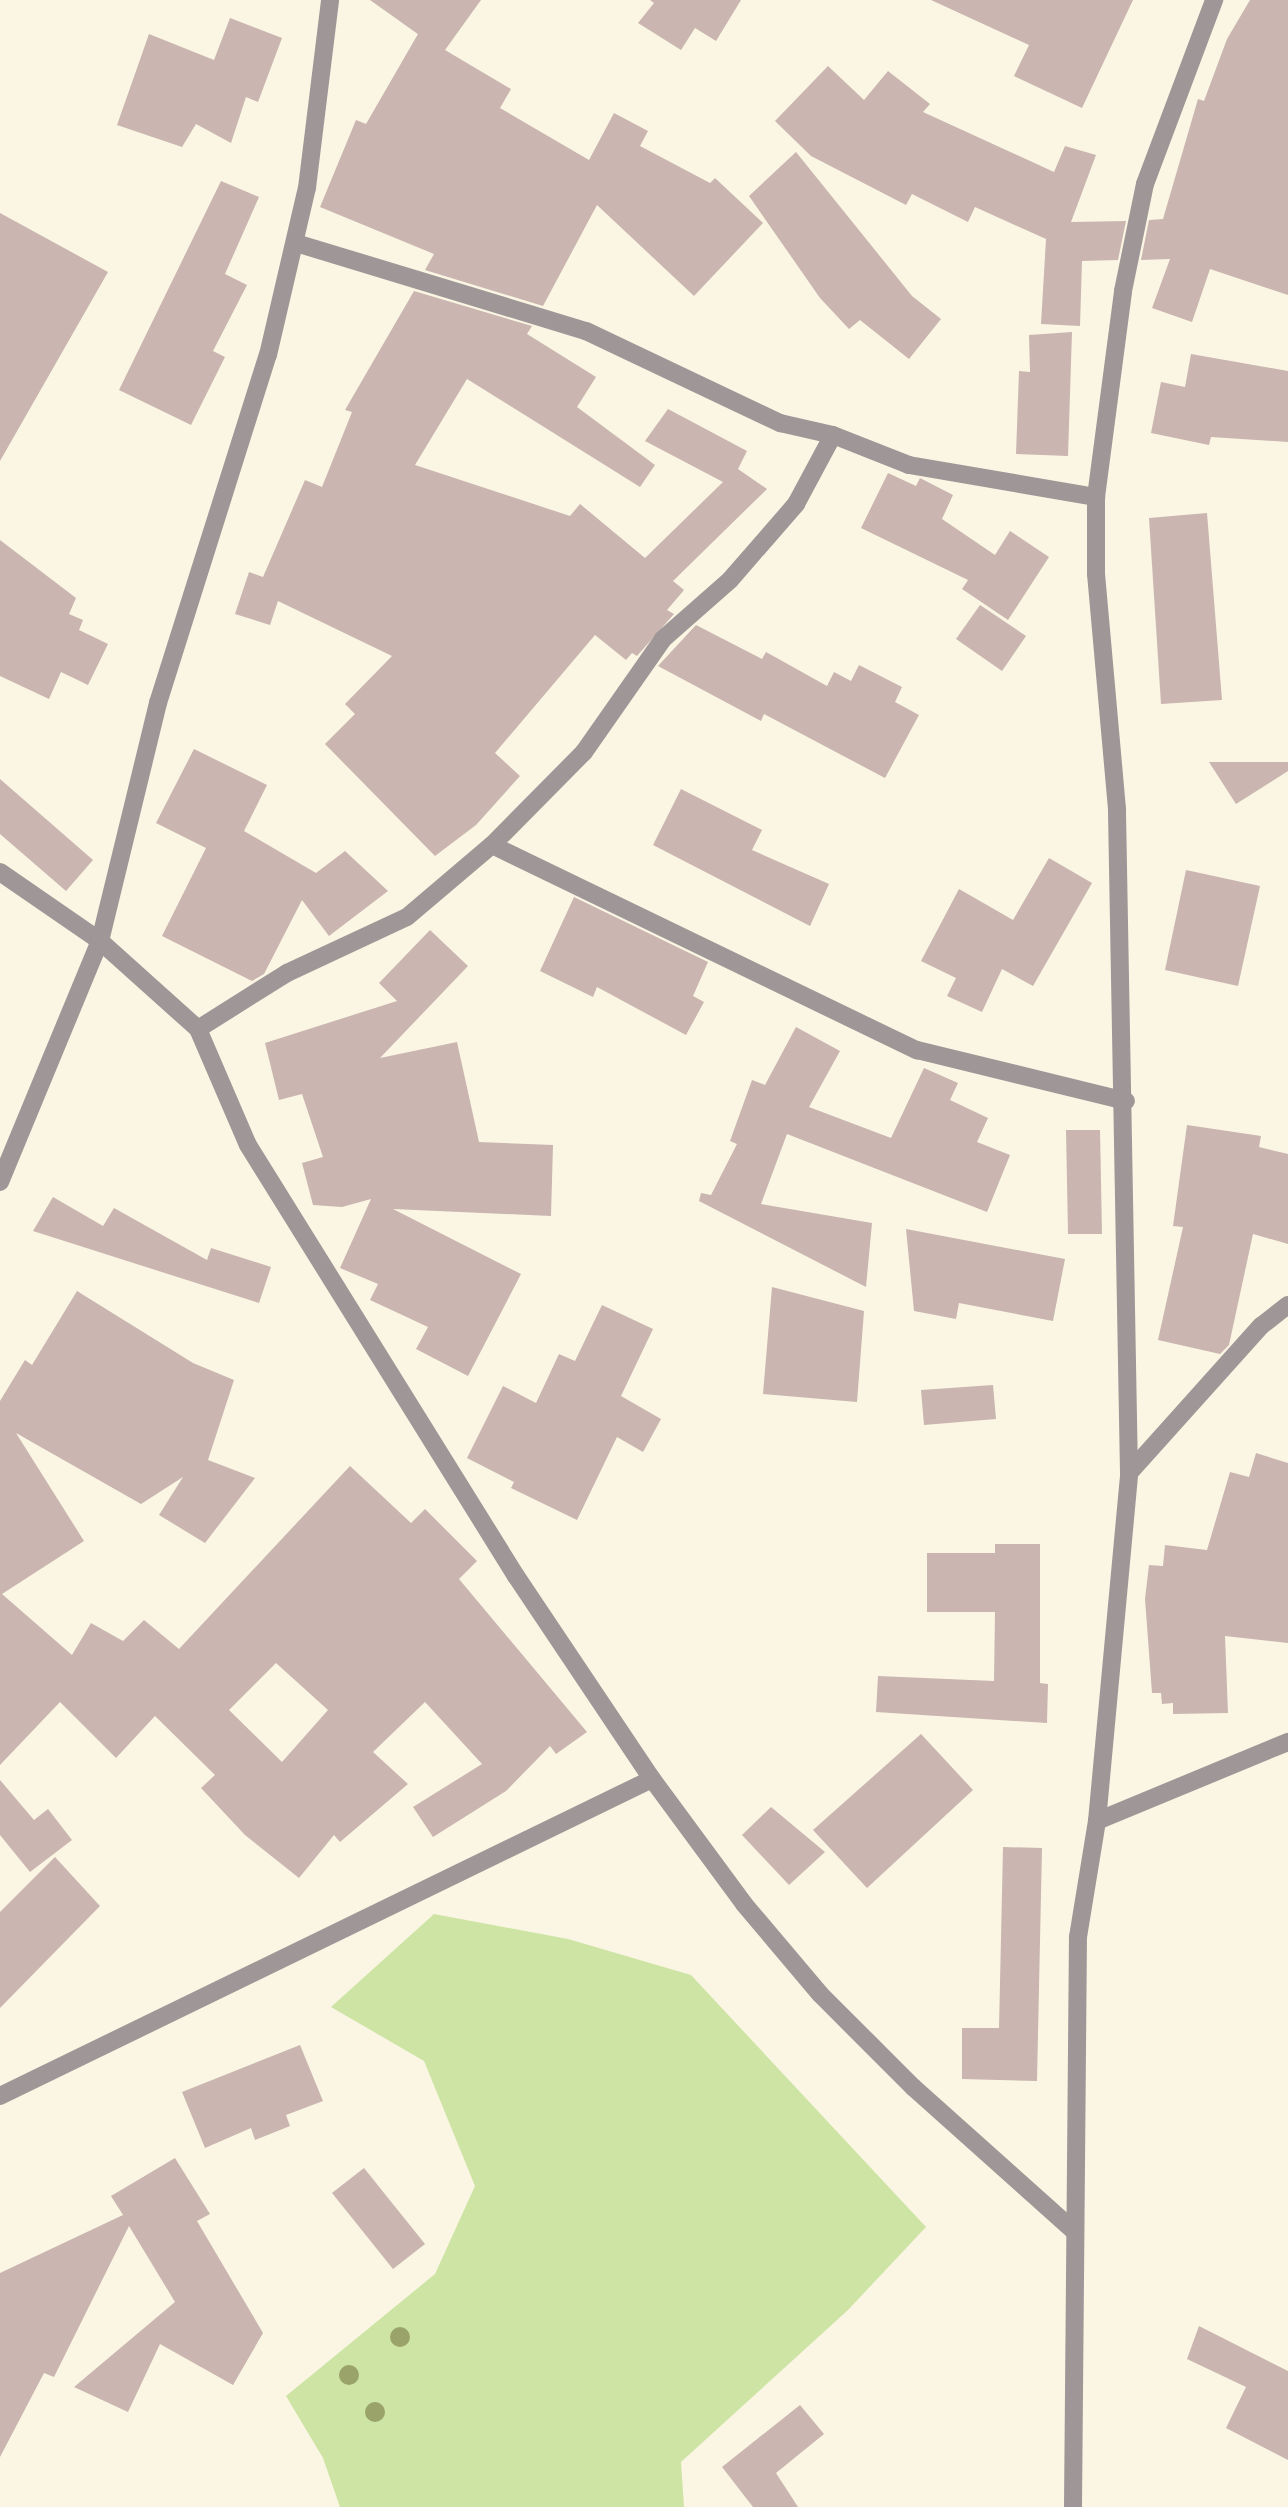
<!DOCTYPE html>
<html>
<head>
<meta charset="utf-8">
<style>
	body { margin:0 }
	#map { position:relative; width:1288px; height:2507px; overflow:hidden; background:#faf6e3; font-family:Spectral,serif }
	div>[style] { position:absolute }
	.green>* { inset:0; background:#cee4a4 }
	.building>* { inset:0; background:#cab5b0 }
	.street>* { height:18px; margin:-9px; padding:0 9px; transform-origin:9px; border-radius:9px; background:#9f9697 }
	.trees>* { width:20px; height:20px; margin:-10px; border-radius:50%; background:#99a36a }
	span { translate:-50% -50%; white-space:nowrap; text-align:center; line-height:1.15; -webkit-text-stroke:7px #fff; paint-order:stroke }
</style>
</head>
<body>
<div id="map">
	<div class="green">
		<div style="clip-path:polygon(434px 1914px,568px 1939px,691px 1975px,926px 2227px,848px 2310px,681px 2462px,684px 2507px,340px 2507px,323px 2458px,286px 2396px,435px 2274px,475px 2186px,424px 2061px,331px 2007px)"></div>
	</div>
	<div class="building">
		<div style="clip-path:polygon(370px 0,481px 0,445px 50px,511px 89px,500px 108px,589px 160px,614px 113px,648px 131px,640px 146px,710px 183px,715px 178px,763px 223px,694px 296px,597px 205px,543px 306px,425px 270px,434px 254px,320px 207px,356px 120px,366px 124px,418px 34px,422px 37px)"></div>
		<div style="clip-path:polygon(650px 0,741px 0,716px 41px,695px 28px,681px 50px,638px 23px,654px 3px)"></div>
		<div style="clip-path:polygon(931px 0,1133px 0,1082px 108px,1014px 76px,1029px 45px)"></div>
		<div style="clip-path:polygon(1250px 0,1288px 0,1288px 295px,1210px 269px,1192px 322px,1152px 308px,1170px 259px,1141px 260px,1149px 220px,1163px 219px,1198px 99px,1204px 101px,1227px 39px)"></div>
		<div style="clip-path:polygon(230px 18px,282px 38px,258px 102px,246px 97px,231px 143px,196px 124px,182px 147px,117px 125px,149px 34px,214px 60px)"></div>
		<div style="clip-path:polygon(828px 66px,864px 100px,888px 71px,930px 104px,923px 112px,1054px 172px,1065px 146px,1096px 155px,1071px 222px,1126px 221px,1118px 260px,1082px 261px,1080px 326px,1041px 324px,1046px 239px,975px 207px,968px 222px,912px 194px,906px 205px,811px 156px,775px 121px)"></div>
		<div style="clip-path:polygon(796px 152px,912px 296px,941px 319px,909px 359px,860px 320px,849px 329px,820px 298px,749px 196px)"></div>
		<div style="clip-path:polygon(221px 181px,259px 197px,225px 274px,247px 285px,213px 351px,225px 357px,191px 425px,119px 390px)"></div>
		<div style="clip-path:polygon(0 213px,108px 272px,0 461px)"></div>
		<div style="clip-path:polygon(414px 291px,532px 326px,527px 334px,596px 377px,577px 407px,655px 465px,640px 487px,467px 379px,415px 465px,570px 516px,580px 504px,645px 558px,723px 482px,645px 441px,668px 409px,747px 451px,738px 469px,767px 489px,673px 581px,684px 590px,667px 610px,674px 614px,637px 656px,632px 653px,626px 660px,595px 635px,495px 753px,520px 776px,476px 825px,435px 856px,325px 744px,355px 714px,345px 704px,392px 656px,278px 601px,270px 625px,235px 614px,249px 572px,263px 577px,305px 480px,322px 487px,352px 412px,345px 410px)"></div>
		<div style="clip-path:polygon(1072px 332px,1068px 456px,1016px 454px,1019px 371px,1030px 372px,1029px 335px)"></div>
		<div style="clip-path:polygon(1191px 354px,1288px 371px,1288px 442px,1211px 437px,1209px 445px,1151px 433px,1161px 382px,1185px 387px)"></div>
		<div style="clip-path:polygon(888px 473px,916px 486px,920px 478px,953px 495px,942px 519px,995px 555px,1010px 531px,1049px 557px,1008px 620px,962px 589px,968px 580px,861px 528px)"></div>
		<div style="clip-path:polygon(1207px 513px,1222px 700px,1161px 704px,1149px 518px)"></div>
		<div style="clip-path:polygon(0 540px,76px 598px,69px 614px,83px 620px,79px 630px,108px 644px,88px 685px,61px 672px,49px 699px,0 676px)"></div>
		<div style="clip-path:polygon(980px 605px,1026px 636px,1002px 671px,956px 639px)"></div>
		<div style="clip-path:polygon(696px 625px,762px 659px,766px 652px,827px 686px,834px 672px,851px 681px,859px 665px,902px 687px,895px 702px,919px 715px,885px 778px,764px 714px,761px 721px,658px 666px)"></div>
		<div style="clip-path:polygon(194px 749px,267px 785px,244px 831px,316px 873px,345px 851px,388px 891px,329px 936px,302px 900px,264px 974px,252px 981px,162px 936px,206px 848px,156px 823px)"></div>
		<div style="clip-path:polygon(1209px 762px,1288px 762px,1288px 771px,1236px 804px)"></div>
		<div style="clip-path:polygon(0 779px,93px 860px,66px 891px,0 834px)"></div>
		<div style="clip-path:polygon(681px 789px,762px 830px,752px 850px,829px 884px,810px 926px,653px 845px)"></div>
		<div style="clip-path:polygon(1049px 858px,1092px 883px,1033px 986px,1002px 969px,982px 1012px,947px 996px,956px 978px,921px 961px,959px 889px,1013px 920px)"></div>
		<div style="clip-path:polygon(1186px 870px,1260px 886px,1238px 986px,1165px 970px)"></div>
		<div style="clip-path:polygon(574px 897px,708px 962px,693px 996px,704px 1002px,686px 1035px,597px 987px,593px 997px,540px 971px)"></div>
		<div style="clip-path:polygon(430px 930px,468px 966px,380px 1058px,457px 1042px,479px 1142px,553px 1145px,551px 1216px,393px 1209px,521px 1274px,468px 1376px,416px 1349px,428px 1327px,370px 1300px,378px 1284px,340px 1268px,371px 1199px,342px 1207px,313px 1205px,302px 1163px,323px 1157px,302px 1094px,279px 1100px,265px 1043px,397px 1001px,379px 983px)"></div>
		<div style="clip-path:polygon(796px 1027px,840px 1051px,809px 1107px,891px 1138px,924px 1068px,958px 1083px,950px 1100px,988px 1118px,977px 1142px,1010px 1155px,987px 1212px,787px 1134px,761px 1204px,872px 1223px,866px 1287px,699px 1201px,701px 1193px,711px 1195px,737px 1144px,730px 1141px,752px 1080px,765px 1085px)"></div>
		<div style="clip-path:polygon(1187px 1125px,1261px 1136px,1259px 1147px,1288px 1154px,1288px 1244px,1253px 1234px,1229px 1345px,1220px 1354px,1158px 1340px,1183px 1227px,1173px 1226px)"></div>
		<div style="clip-path:polygon(1066px 1130px,1100px 1130px,1102px 1234px,1068px 1234px)"></div>
		<div style="clip-path:polygon(53px 1197px,103px 1226px,114px 1208px,207px 1260px,211px 1248px,271px 1267px,259px 1303px,33px 1231px)"></div>
		<div style="clip-path:polygon(906px 1229px,1065px 1259px,1053px 1321px,959px 1303px,956px 1319px,914px 1311px)"></div>
		<div style="clip-path:polygon(772px 1287px,864px 1311px,857px 1402px,763px 1394px)"></div>
		<div style="clip-path:polygon(evenodd,77px 1291px,193px 1363px,234px 1380px,208px 1460px,255px 1478px,205px 1543px,159px 1515px,183px 1477px,141px 1504px,16px 1433px,84px 1541px,2px 1594px,72px 1655px,91px 1623px,123px 1641px,144px 1620px,179px 1649px,350px 1466px,411px 1523px,425px 1509px,477px 1561px,459px 1579px,587px 1732px,556px 1754px,550px 1746px,506px 1791px,433px 1837px,413px 1807px,482px 1764px,425px 1702px,373px 1752px,408px 1784px,340px 1842px,334px 1835px,299px 1878px,245px 1835px,201px 1788px,215px 1775px,155px 1716px,116px 1758px,60px 1702px,0 1765px,0 1401px,25px 1360px,32px 1365px,77px 1291px,276px 1663px,328px 1710px,282px 1762px,229px 1710px,276px 1663px)"></div>
		<div style="clip-path:polygon(602px 1305px,653px 1329px,621px 1396px,661px 1419px,643px 1452px,617px 1437px,577px 1520px,511px 1488px,514px 1482px,467px 1458px,503px 1386px,536px 1403px,559px 1354px,575px 1361px)"></div>
		<div style="clip-path:polygon(993px 1385px,996px 1419px,924px 1425px,921px 1390px)"></div>
		<div style="clip-path:polygon(1256px 1453px,1288px 1463px,1288px 1643px,1225px 1636px,1228px 1713px,1173px 1714px,1173px 1703px,1162px 1704px,1161px 1693px,1152px 1693px,1145px 1599px,1149px 1565px,1163px 1566px,1165px 1545px,1207px 1550px,1230px 1472px,1249px 1477px)"></div>
		<div style="clip-path:polygon(995px 1544px,1040px 1544px,1040px 1683px,1048px 1684px,1047px 1723px,876px 1712px,878px 1676px,994px 1681px,995px 1612px,927px 1612px,927px 1553px,995px 1553px)"></div>
		<div style="clip-path:polygon(921px 1734px,973px 1790px,867px 1888px,813px 1830px)"></div>
		<div style="clip-path:polygon(0 1780px,34px 1820px,48px 1809px,72px 1840px,30px 1872px,0 1835px)"></div>
		<div style="clip-path:polygon(771px 1807px,825px 1852px,789px 1885px,742px 1835px)"></div>
		<div style="clip-path:polygon(1003px 1847px,1042px 1848px,1037px 2081px,962px 2079px,962px 2028px,999px 2028px)"></div>
		<div style="clip-path:polygon(55px 1857px,100px 1906px,0 2008px,0 1912px)"></div>
		<div style="clip-path:polygon(300px 2045px,323px 2101px,286px 2115px,290px 2126px,255px 2140px,251px 2128px,205px 2148px,182px 2092px)"></div>
		<div style="clip-path:polygon(175px 2158px,210px 2214px,197px 2221px,263px 2333px,233px 2385px,160px 2344px,128px 2412px,74px 2387px,175px 2302px,129px 2226px,54px 2377px,44px 2373px,0 2457px,0 2273px,123px 2215px,111px 2196px)"></div>
		<div style="clip-path:polygon(364px 2168px,425px 2244px,393px 2269px,332px 2193px)"></div>
		<div style="clip-path:polygon(1199px 2326px,1288px 2371px,1288px 2460px,1226px 2428px,1246px 2387px,1187px 2359px)"></div>
		<div style="clip-path:polygon(800px 2405px,824px 2434px,776px 2473px,798px 2507px,753px 2507px,722px 2467px)"></div>
	</div>
	<div class="street">
		<div style="left:296px;top:243px;width:303px;rotate:16.9deg"></div>
		<div style="left:586px;top:331px;width:215px;rotate:25.4deg"></div>
		<div style="left:780px;top:423px;width:54px;rotate:12.8deg"></div>
		<div style="left:833px;top:435px;width:82px;rotate:21.5deg"></div>
		<div style="left:909px;top:465px;width:190px;rotate:9.7deg"></div>
		<div style="left:492px;top:845px;width:472px;rotate:25.8deg"></div>
		<div style="left:917px;top:1050px;width:215px;rotate:13.7deg"></div>
		<div style="left:0;top:872px;width:121px;rotate:34.6deg"></div>
		<div style="left:100px;top:941px;width:132px;rotate:41.9deg"></div>
		<div style="left:198px;top:1029px;width:126px;rotate:66.7deg"></div>
		<div style="left:248px;top:1145px;width:508px;rotate:58.13deg"></div>
		<div style="left:516px;top:1576px;width:244px;rotate:56.2deg"></div>
		<div style="left:652px;top:1779px;width:155px;rotate:53.6deg"></div>
		<div style="left:744px;top:1904px;width:118px;rotate:49.8deg"></div>
		<div style="left:820px;top:1994px;width:132px;rotate:45deg"></div>
		<div style="left:913px;top:2087px;width:216px;rotate:41.8deg"></div>
		<div style="left:198px;top:1029px;width:105px;rotate:-32.2deg"></div>
		<div style="left:287px;top:973px;width:132px;rotate:-25deg"></div>
		<div style="left:407px;top:917px;width:111px;rotate:-40.3deg"></div>
		<div style="left:492px;top:845px;width:131px;rotate:-45.3deg"></div>
		<div style="left:584px;top:752px;width:138px;rotate:-55deg"></div>
		<div style="left:663px;top:639px;width:89px;rotate:-41.4deg"></div>
		<div style="left:730px;top:580px;width:101px;rotate:-49deg"></div>
		<div style="left:796px;top:504px;width:78px;rotate:-61.8deg"></div>
		<div style="left:0;top:1182px;width:261px;rotate:-67.5deg"></div>
		<div style="left:100px;top:941px;width:245px;rotate:-76.3deg"></div>
		<div style="left:158px;top:703px;width:365px;rotate:-72.5deg"></div>
		<div style="left:268px;top:355px;width:171px;rotate:-76.9deg"></div>
		<div style="left:307px;top:188px;width:189px;rotate:-83deg"></div>
		<div style="left:1129px;top:1473px;width:198px;rotate:-48.1deg"></div>
		<div style="left:1261px;top:1326px;width:34px;rotate:-38deg"></div>
		<div style="left:1097px;top:1821px;width:207px;rotate:-22.5deg"></div>
		<div style="left:0;top:2096px;width:725px;rotate:-25.93deg"></div>
		<div style="left:1073px;top:2507px;width:570px;rotate:-89.5deg"></div>
		<div style="left:1078px;top:1937px;width:118px;rotate:-80.7deg"></div>
		<div style="left:1097px;top:1821px;width:349px;rotate:-84.7deg"></div>
		<div style="left:1129px;top:1473px;width:664px;rotate:-91.04deg"></div>
		<div style="left:1117px;top:809px;width:236px;rotate:-95.1deg"></div>
		<div style="left:1096px;top:574px;width:77px;rotate:-90deg"></div>
		<div style="left:1096px;top:497px;width:208px;rotate:-82.5deg"></div>
		<div style="left:1123px;top:291px;width:109px;rotate:-78.4deg"></div>
		<div style="left:1145px;top:184px;width:197px;rotate:-69.4deg"></div>
	</div>
	<div class="trees">
		<div style="left:400px;top:2337px"></div>
		<div style="left:349px;top:2375px"></div>
		<div style="left:375px;top:2412px"></div>
	</div>
</div>
</body>
</html>
